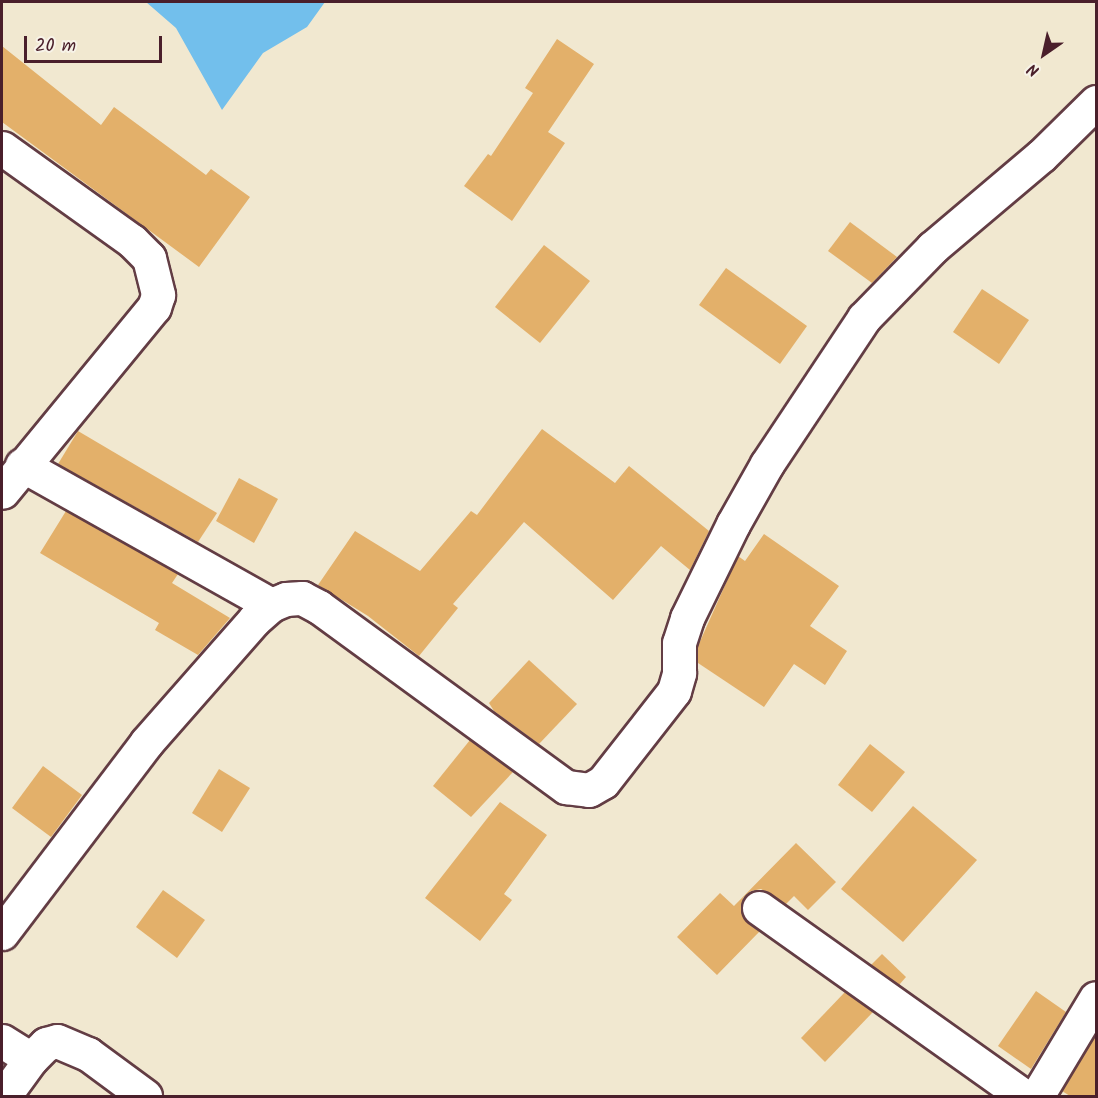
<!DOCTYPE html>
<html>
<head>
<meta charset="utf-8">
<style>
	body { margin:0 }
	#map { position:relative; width:1098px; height:1098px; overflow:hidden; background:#f1e8d0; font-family:Kalam,sans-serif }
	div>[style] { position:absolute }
	.water>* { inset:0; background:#72bfec }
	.building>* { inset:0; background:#e3b06a }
	.roads { filter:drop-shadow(2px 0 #633d44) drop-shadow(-2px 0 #633d44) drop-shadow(0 2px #633d44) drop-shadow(0 -2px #633d44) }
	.street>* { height:33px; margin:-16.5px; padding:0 16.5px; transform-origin:16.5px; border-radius:16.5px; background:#fff }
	span { translate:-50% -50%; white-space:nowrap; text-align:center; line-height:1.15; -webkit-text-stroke:4.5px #f7f3e8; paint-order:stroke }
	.frame { position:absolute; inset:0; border:3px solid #4a1f2b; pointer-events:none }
	.north { position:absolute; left:1014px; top:24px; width:60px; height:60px; -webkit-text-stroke:4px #f7f3e8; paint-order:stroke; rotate:214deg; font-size:16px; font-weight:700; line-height:24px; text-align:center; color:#4a1f2b }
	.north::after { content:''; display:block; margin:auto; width:21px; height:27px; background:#4a1f2b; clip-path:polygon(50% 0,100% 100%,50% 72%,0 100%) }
	.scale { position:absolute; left:24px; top:36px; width:138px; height:27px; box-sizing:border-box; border:3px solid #4a1f2b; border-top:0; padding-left:8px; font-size:18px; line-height:21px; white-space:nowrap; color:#4a1f2b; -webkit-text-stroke:4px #f7f3e8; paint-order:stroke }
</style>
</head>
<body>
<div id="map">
	<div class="water">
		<div style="clip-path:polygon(146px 2px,325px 2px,307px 27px,263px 53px,222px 110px,176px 28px)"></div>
	</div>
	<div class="building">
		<div style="clip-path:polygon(557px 39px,594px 64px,548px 132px,565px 143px,512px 221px,464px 186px,488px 154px,491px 156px,533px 93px,525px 88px)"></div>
		<div style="clip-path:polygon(2px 46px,101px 125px,114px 107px,206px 175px,211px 169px,250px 197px,199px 267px,2px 122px)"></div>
		<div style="clip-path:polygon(850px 222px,897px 257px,872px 283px,828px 251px)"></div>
		<div style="clip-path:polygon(544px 245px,590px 281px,540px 343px,495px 307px)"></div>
		<div style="clip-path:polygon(726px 268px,807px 326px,780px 364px,699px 305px)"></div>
		<div style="clip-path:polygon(982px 289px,1029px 320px,999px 364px,953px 332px)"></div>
		<div style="clip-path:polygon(542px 429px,615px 483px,629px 466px,709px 531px,690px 570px,661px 546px,613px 600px,524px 522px,453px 604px,458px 608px,419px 656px,368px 616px,318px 585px,355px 531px,420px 571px,471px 511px,477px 515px)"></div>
		<div style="clip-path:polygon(78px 431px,217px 513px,198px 542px,58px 464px)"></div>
		<div style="clip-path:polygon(239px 478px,278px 499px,254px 543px,216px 521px)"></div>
		<div style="clip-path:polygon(66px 511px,178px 574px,172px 583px,230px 618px,198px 655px,155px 630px,159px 623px,40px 553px)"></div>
		<div style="clip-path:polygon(764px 534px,839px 586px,810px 626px,847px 651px,825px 685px,794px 664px,764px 707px,698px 663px,698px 646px,738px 556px,745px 561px)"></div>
		<div style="clip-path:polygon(529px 660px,577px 704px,539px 744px,494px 711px,489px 703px)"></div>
		<div style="clip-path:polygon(470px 740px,513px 772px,471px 817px,433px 786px)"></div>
		<div style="clip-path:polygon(870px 744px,905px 772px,872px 812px,838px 785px)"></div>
		<div style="clip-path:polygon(43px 766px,82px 795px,51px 837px,12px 808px)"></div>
		<div style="clip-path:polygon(219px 769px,250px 788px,222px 832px,192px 813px)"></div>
		<div style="clip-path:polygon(500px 802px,547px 835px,504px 894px,512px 900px,480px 941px,425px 898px)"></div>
		<div style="clip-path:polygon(913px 806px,977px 860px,903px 942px,841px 889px)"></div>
		<div style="clip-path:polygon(796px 843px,836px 882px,808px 910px,794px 896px,786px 904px,761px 889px,751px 891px,743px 898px,742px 915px,760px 931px,717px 975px,677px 937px,720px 893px,734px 906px)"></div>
		<div style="clip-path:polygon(163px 890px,205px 920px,177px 958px,136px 927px)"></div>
		<div style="clip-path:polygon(882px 954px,906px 977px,899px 985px,871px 965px)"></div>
		<div style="clip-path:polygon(1036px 991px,1066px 1012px,1031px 1069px,998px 1046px)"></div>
		<div style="clip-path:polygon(845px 992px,873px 1012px,825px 1062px,801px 1038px)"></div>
		<div style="clip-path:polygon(1096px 1034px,1096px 1096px,1070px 1096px,1062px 1091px)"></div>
	</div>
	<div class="roads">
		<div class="street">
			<div style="left:2px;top:148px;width:160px;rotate:35.6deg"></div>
			<div style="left:132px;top:241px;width:24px;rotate:45deg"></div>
			<div style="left:149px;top:258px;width:38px;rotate:76deg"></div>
			<div style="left:158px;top:295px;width:13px;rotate:108deg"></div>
			<div style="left:154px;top:307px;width:239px;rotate:129.4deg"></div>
			<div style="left:22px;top:465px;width:286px;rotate:29.3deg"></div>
			<div style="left:759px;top:908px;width:325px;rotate:35.4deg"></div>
			<div style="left:2px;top:933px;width:238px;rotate:-52.8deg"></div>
			<div style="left:146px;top:743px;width:164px;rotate:-48.7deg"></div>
			<div style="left:254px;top:620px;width:23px;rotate:-41deg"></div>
			<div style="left:271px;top:605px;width:16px;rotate:-22deg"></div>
			<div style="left:286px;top:599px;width:16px;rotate:-4deg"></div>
			<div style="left:302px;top:598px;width:19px;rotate:28deg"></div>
			<div style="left:319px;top:607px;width:306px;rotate:36.1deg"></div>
			<div style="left:566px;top:787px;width:23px;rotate:7deg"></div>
			<div style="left:589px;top:790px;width:16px;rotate:-30deg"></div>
			<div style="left:603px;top:782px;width:115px;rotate:-52deg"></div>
			<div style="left:674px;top:691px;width:19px;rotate:-74deg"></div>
			<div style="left:679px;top:673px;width:30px;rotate:-90deg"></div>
			<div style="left:679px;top:643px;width:26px;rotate:-72deg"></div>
			<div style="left:687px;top:618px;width:105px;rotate:-63.9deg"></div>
			<div style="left:733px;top:524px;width:69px;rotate:-60.5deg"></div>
			<div style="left:767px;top:464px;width:175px;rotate:-56.4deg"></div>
			<div style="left:864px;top:318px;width:98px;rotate:-45.8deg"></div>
			<div style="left:932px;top:248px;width:143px;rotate:-40.2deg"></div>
			<div style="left:1041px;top:156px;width:77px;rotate:-44.5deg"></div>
			<div style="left:2px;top:1041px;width:34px;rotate:32deg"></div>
			<div style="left:4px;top:1096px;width:46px;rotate:-53.9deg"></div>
			<div style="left:31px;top:1059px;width:21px;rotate:-45deg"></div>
			<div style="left:46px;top:1044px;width:11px;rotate:-15deg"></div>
			<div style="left:57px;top:1041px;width:34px;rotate:23deg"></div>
			<div style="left:88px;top:1054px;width:71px;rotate:36.4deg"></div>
			<div style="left:1037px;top:1096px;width:114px;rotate:-59deg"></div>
		</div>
	</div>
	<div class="frame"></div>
	<div class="north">N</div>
	<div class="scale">20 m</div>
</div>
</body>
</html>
